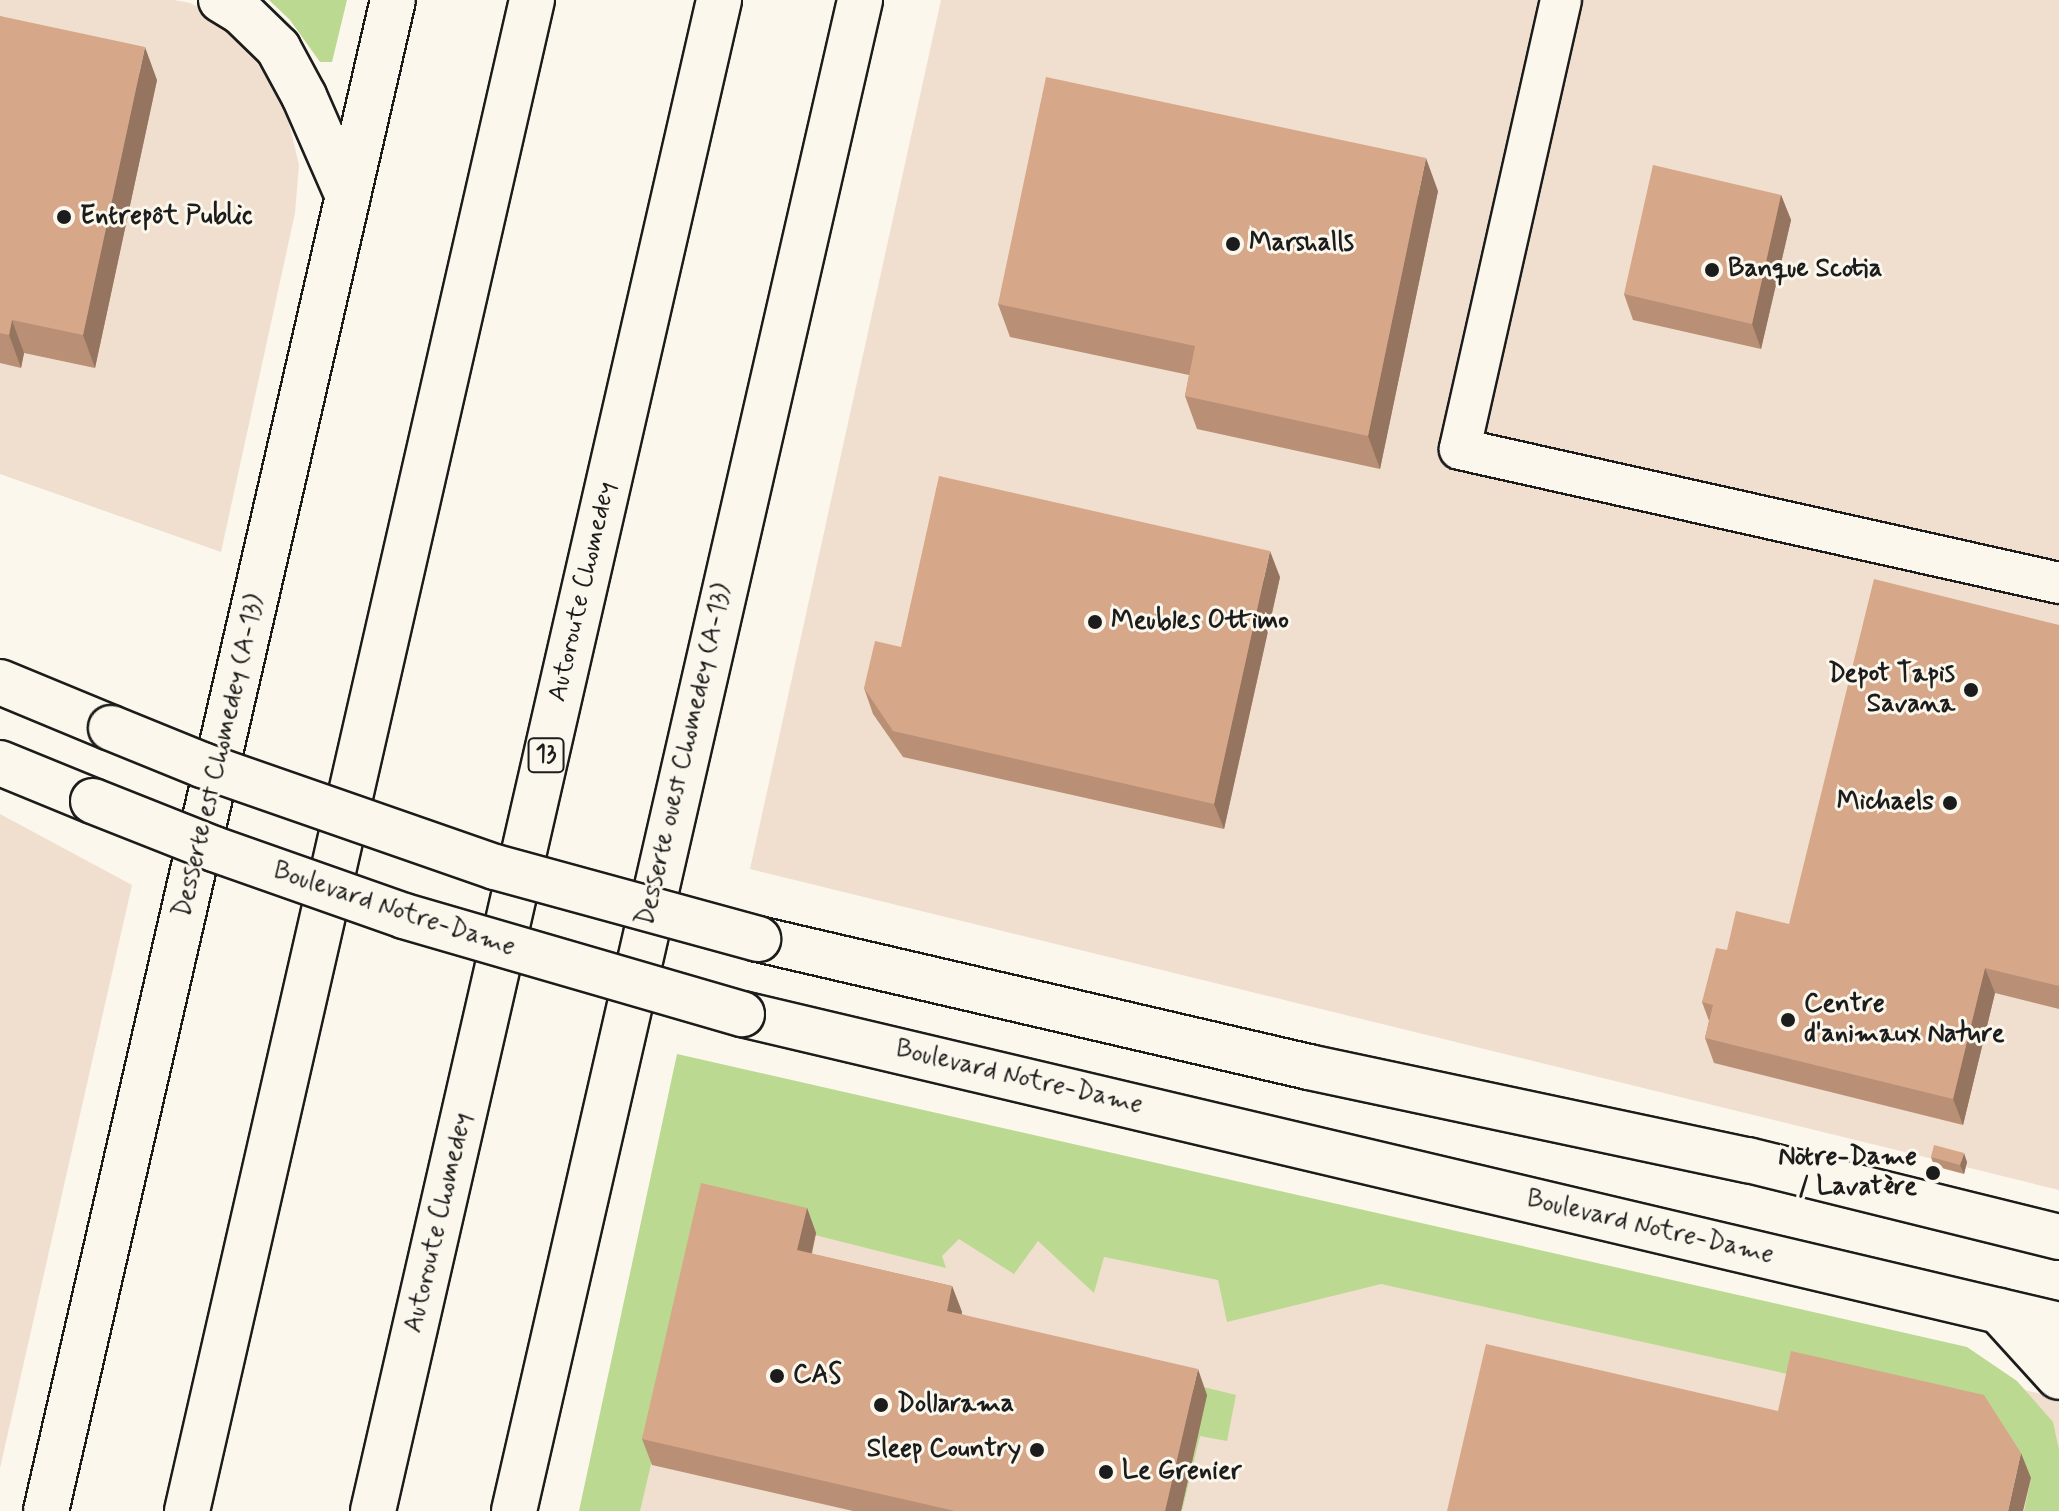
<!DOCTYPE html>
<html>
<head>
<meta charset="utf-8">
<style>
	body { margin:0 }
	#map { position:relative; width:2059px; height:1511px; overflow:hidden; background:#fbf7ec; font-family:Mynerve,sans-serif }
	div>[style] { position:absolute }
	.built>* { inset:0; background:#f0dfce }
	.green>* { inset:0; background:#bbd991 }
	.roads { filter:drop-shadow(2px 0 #1c1c1c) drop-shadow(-2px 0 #1c1c1c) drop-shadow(0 2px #1c1c1c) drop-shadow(0 -2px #1c1c1c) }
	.street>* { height:40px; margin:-20px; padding:0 20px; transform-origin:20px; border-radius:20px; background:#fbf7ec }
	.secondary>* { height:44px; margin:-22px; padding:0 22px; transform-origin:22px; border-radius:22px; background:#fbf7ec }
	.primary>* { height:44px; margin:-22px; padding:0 22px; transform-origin:22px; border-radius:22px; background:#fbf7ec }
	.highway>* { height:44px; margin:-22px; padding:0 22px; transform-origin:22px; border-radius:22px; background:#fbf7ec }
	.bridges { filter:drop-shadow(2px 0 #1c1c1c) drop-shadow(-2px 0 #1c1c1c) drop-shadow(0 2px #1c1c1c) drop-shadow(0 -2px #1c1c1c) }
	.secondary-bridge>* { height:44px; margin:-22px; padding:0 22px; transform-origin:22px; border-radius:22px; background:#fbf7ec }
	.wall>* { inset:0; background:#b99076 }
	.shaded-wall>* { inset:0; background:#967560 }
	.building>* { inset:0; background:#d7a789 }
	.dots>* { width:22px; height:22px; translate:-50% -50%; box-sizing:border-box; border:4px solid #fbf7ec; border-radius:50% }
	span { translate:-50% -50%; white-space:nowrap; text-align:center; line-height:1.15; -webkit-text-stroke:6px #fbf7ec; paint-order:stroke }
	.shield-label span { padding:2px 6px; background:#fbf7ec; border:2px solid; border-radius:6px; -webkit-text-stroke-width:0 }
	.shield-label { font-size:24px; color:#1c1c1c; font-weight:700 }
	.poi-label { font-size:26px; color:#1c1c1c; font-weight:700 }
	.left { translate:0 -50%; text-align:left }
	.right { translate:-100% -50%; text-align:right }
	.street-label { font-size:26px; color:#1c1c1c }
</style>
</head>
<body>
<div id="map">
	<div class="built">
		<div style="clip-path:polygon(0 0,174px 0,190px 3px,208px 12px,243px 42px,275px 88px,287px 115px,299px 165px,295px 213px,221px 552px,0 474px)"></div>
		<div style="clip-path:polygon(941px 0,2059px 0,2059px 1190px,750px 869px)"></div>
		<div style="clip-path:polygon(0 814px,132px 885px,0 1468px)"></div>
		<div style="clip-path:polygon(698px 1086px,2059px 1398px,2059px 1511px,601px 1511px)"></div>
	</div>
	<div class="green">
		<div style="clip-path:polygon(269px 0,347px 0,332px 62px,320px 62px,290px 20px)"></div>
		<div style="clip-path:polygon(677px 1054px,1967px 1347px,2017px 1381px,2053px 1422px,2059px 1450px,2059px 1511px,2024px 1511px,2031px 1478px,1801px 1377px,1381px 1284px,1227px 1322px,1218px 1280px,1104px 1257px,1094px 1293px,1038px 1241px,1014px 1274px,959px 1239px,942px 1256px,946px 1268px,711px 1209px,640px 1511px,579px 1511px)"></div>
		<div style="clip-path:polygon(1130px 1369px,1236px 1395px,1227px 1441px,1200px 1436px,1182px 1511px)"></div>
	</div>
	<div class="roads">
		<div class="street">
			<div style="left:1561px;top:0;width:460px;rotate:102.7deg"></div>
			<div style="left:1460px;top:449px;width:614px;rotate:12.61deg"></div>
		</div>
		<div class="secondary">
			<div style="left:221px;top:0;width:23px;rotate:31deg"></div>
			<div style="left:241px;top:12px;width:52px;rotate:44.2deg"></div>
			<div style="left:278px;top:48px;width:55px;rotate:61.6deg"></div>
			<div style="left:0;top:682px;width:120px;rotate:22.5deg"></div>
			<div style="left:0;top:763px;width:100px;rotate:22.2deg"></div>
			<div style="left:758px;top:939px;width:566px;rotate:13.08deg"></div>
			<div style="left:1309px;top:1067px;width:449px;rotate:12deg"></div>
			<div style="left:1748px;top:1160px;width:320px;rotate:13.9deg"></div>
			<div style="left:742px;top:1014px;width:1353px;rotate:13.29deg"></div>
			<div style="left:1999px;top:1311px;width:89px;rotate:47.7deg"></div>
		</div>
		<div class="primary">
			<div style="left:304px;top:96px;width:109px;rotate:66.3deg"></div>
			<div style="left:46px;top:1511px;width:1550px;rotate:-77.07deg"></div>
			<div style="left:514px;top:1511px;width:1550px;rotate:-77.1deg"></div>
		</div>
		<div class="highway">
			<div style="left:187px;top:1511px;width:1550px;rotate:-77.14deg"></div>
			<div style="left:373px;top:1511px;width:1550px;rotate:-77.1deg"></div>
		</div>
	</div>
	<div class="bridges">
		<div class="secondary-bridge">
			<div style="left:111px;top:728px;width:98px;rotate:22.1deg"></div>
			<div style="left:202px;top:765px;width:310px;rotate:19.2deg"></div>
			<div style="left:495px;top:867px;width:273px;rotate:15.3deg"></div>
			<div style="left:93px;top:801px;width:130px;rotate:21.6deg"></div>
			<div style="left:214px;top:849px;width:201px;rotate:19.4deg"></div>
			<div style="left:404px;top:916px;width:352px;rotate:16.2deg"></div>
		</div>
	</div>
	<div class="wall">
		<div style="clip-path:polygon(0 16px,157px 80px,95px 368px,24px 353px,21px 368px,0 363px)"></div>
		<div style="clip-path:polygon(1438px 191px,1380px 469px,1197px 429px,1185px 396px,1189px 375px,1010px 337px,998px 304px)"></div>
		<div style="clip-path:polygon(1781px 195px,1791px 220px,1761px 349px,1633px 320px,1624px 294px)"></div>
		<div style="clip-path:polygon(1280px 577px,1224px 829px,903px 757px,873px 714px,864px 688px,901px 647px)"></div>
		<div style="clip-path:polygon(2059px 625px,2059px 1009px,1995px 993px,1963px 1125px,1714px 1063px,1705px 1038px,1709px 1021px,1702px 1002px,1727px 950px,1789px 924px)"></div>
		<div style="clip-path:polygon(1931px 1157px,1967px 1162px,1964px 1174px,1934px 1166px)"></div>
		<div style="clip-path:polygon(807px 1208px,816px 1233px,812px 1254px,952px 1286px,962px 1312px,961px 1314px,1207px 1395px,1181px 1511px,853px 1511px,652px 1465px,642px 1439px)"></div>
	</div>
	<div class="shaded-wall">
		<div style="clip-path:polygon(145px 47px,157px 80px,95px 368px,83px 335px)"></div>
		<div style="clip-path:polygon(1426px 158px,1438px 191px,1380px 469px,1368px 436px)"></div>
		<div style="clip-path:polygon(1781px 195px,1791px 220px,1761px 349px,1752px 324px)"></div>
		<div style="clip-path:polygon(12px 320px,24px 353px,21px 368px,9px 335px)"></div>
		<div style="clip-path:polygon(1270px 551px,1280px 577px,1224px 829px,1214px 804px)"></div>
		<div style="clip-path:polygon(1985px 968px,1995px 993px,1963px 1125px,1953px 1099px)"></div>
		<div style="clip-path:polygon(1964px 1153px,1967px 1162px,1964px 1174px,1960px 1165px)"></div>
		<div style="clip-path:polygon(807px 1208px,816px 1233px,806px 1276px,797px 1250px)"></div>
		<div style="clip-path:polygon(952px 1286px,962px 1312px,956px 1337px,947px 1311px)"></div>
		<div style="clip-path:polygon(1198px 1369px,1207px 1395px,1181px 1511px,1165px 1511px)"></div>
		<div style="clip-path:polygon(2021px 1453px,2031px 1478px,2023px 1511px,2008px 1511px)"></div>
	</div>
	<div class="building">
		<div style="clip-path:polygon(0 16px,145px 47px,83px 335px,12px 320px,9px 335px,0 333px)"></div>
		<div style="clip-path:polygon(1046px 77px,1426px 158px,1368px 436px,1185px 396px,1195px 346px,998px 304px)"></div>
		<div style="clip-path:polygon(1653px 165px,1781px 195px,1752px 324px,1624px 294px)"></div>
		<div style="clip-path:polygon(939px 476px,1270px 551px,1214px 804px,893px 731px,864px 688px,875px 641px,901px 647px)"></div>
		<div style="clip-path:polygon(1874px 579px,2059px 625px,2059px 986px,1985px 968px,1953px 1099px,1705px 1038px,1713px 1005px,1702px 1002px,1716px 948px,1727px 950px,1736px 911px,1789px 924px)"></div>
		<div style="clip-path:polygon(1934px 1145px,1964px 1153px,1960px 1165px,1931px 1157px)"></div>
		<div style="clip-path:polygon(701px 1183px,807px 1208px,797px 1250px,952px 1286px,947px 1311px,1198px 1369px,1165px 1511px,955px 1511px,642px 1439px)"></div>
		<div style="clip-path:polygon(1486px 1344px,1778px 1411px,1791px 1351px,1984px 1395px,2021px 1453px,2008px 1511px,1447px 1511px)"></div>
	</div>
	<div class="dots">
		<div style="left:64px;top:217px;background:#1c1c1c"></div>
		<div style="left:1233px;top:244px;background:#1c1c1c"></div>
		<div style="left:1712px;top:270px;background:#1c1c1c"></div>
		<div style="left:1095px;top:622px;background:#1c1c1c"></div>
		<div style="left:1971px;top:690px;background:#1c1c1c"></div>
		<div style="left:1950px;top:803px;background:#1c1c1c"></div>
		<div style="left:1788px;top:1020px;background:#1c1c1c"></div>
		<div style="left:1933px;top:1173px;background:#1c1c1c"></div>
		<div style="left:777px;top:1376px;background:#1c1c1c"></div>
		<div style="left:881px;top:1405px;background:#1c1c1c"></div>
		<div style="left:1037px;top:1450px;background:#1c1c1c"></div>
		<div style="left:1106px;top:1472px;background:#1c1c1c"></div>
	</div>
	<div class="shield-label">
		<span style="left:546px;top:755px">13</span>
	</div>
	<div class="poi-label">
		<span class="left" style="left:80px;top:217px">Entrepôt Public</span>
		<span class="left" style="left:1249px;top:244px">Marshalls</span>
		<span class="left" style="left:1728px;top:270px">Banque Scotia</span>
		<span class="left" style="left:1111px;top:622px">Meubles Ottimo</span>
		<span class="right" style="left:1955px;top:690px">Depot Tapis<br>Savana</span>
		<span class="right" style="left:1934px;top:803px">Michaels</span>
		<span class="left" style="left:1804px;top:1020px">Centre<br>d'animaux Nature</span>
		<span class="right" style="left:1917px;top:1173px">Notre-Dame<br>/ Lavatère</span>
		<span class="left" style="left:793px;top:1376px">CAS</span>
		<span class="left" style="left:897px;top:1405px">Dollarama</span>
		<span class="right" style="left:1021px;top:1450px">Sleep Country</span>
		<span class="left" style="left:1122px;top:1472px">Le Grenier</span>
	</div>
	<div class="street-label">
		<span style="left:583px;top:592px;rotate:-77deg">Autoroute Chomedey</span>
		<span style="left:685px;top:755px;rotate:-77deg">Desserte ouest Chomedey (A-13)</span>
		<span style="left:220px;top:756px;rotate:-77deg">Desserte est Chomedey (A-13)</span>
		<span style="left:394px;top:910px;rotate:18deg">Boulevard Notre-Dame</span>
		<span style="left:1019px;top:1078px;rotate:13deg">Boulevard Notre-Dame</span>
		<span style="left:439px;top:1223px;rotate:-77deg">Autoroute Chomedey</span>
		<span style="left:1650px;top:1228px;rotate:13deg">Boulevard Notre-Dame</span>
	</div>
</div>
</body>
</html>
